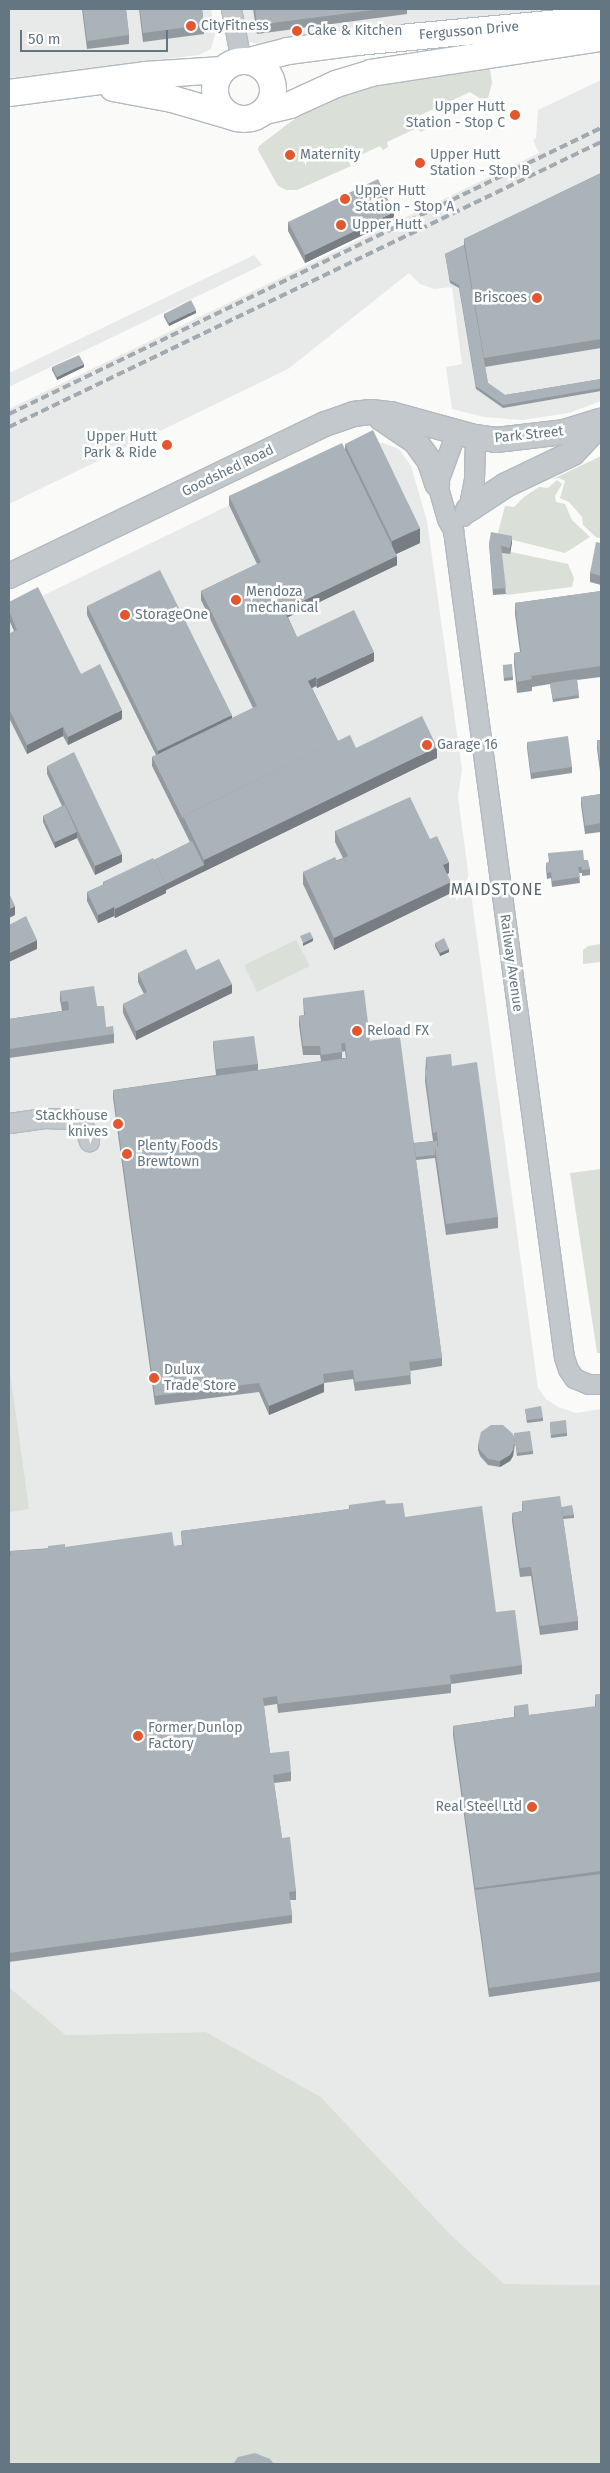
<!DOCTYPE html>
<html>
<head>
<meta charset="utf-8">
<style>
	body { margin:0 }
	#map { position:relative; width:610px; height:2473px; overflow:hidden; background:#fafaf8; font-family:"Fira Sans",sans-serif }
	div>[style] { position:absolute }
	.built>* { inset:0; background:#e8e9e9 }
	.green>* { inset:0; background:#dadfd7 }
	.roads { filter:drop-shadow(1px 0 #b3babf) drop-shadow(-1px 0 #b3babf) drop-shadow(0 1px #b3babf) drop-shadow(0 -1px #b3babf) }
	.minor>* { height:19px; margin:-9.5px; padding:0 9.5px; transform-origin:9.5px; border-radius:9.5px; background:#c3c8cc }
	.tertiary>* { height:24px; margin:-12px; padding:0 12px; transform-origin:12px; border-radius:12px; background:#c3c8cc }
	.secondary>* { height:26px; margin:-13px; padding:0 13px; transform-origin:13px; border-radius:13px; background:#fff }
	.secondary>.ring { margin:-13px; padding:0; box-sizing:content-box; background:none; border:26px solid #fff; border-radius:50% }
	.rail>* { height:4px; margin-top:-2px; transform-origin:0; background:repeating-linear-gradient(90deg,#a2aab0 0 8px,transparent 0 12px) }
	.wall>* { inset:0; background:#929a9f }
	.shaded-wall>* { inset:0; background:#777d82 }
	.building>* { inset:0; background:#aab3b9 }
	.dots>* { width:14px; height:14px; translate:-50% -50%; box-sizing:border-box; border:2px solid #fff; border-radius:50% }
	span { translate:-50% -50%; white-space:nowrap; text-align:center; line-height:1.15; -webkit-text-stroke:5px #fff; paint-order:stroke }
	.poi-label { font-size:14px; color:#657683 }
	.left { translate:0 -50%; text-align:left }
	.right { translate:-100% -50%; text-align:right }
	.street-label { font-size:14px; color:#657683 }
	.quarter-label { font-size:16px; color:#57646e; letter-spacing:1px }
	.frame { position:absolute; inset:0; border:10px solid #657683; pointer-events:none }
	.scale { position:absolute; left:20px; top:30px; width:148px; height:22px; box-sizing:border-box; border:2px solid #657683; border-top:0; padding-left:6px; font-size:15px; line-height:18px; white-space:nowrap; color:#657683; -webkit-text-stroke:4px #fff; paint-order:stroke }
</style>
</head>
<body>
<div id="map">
	<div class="built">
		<div style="clip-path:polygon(9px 9px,211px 9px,215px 34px,211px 49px,199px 55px,9px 78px)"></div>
		<div style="clip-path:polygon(238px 9px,560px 9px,257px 44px,247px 41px,241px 31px)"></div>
		<div style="clip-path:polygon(601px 80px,601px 401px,569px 413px,522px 420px,484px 417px,452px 409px,446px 367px,462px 364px,452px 287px,434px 289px,420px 284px,409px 273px,288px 369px,9px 504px,9px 409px,539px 153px,533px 140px,536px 138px,538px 110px)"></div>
		<div style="clip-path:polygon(254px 255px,262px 265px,9px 387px,9px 373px)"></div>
		<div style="clip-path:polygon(364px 443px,383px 443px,399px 449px,411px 466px,427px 521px,462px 769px,458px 797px,538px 1388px,546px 1399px,558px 1407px,576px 1413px,601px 1409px,601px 2285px,504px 2284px,451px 2235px,321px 2097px,206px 2032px,66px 2035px,9px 1987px,9px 612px,347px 448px)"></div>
	</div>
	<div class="green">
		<div style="clip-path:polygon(485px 66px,490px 69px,492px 83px,488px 98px,484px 101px,470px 92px,416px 117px,429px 128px,421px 132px,417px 128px,387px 142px,388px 147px,383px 150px,380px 146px,348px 161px,351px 166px,297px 190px,286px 190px,278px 186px,258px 150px,259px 146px,289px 123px,313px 107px,361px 87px)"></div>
		<div style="clip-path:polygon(601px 456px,601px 538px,597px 538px,583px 525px,582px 517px,569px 502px,560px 498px,565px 481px,559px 478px,553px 479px)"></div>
		<div style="clip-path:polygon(557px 480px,562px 484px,555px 496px,556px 502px,565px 504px,572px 520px,590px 537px,565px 553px,497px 536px,505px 506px,514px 507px,524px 497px,539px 487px,548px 488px)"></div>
		<div style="clip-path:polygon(511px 552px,568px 564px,574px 578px,572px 587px,506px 595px,501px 553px,510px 554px)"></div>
		<div style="clip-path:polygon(296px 940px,310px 966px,257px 992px,244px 965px)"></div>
		<div style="clip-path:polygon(601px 944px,601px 962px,583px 964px,583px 950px,588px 946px)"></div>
		<div style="clip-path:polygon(601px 1169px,601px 1353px,597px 1353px,570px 1173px)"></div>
		<div style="clip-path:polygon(9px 1365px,29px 1509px,9px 1512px)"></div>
		<div style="clip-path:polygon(9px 1987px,66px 2035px,206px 2032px,321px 2097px,451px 2235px,504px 2284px,601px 2285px,601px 2464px,9px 2464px)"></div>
	</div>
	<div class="roads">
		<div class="minor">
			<div style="left:231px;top:9px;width:53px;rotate:79.1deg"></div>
			<div style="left:456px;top:432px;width:55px;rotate:110.1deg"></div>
			<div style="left:437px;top:484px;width:36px;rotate:74deg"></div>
			<div style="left:447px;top:519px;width:13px;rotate:61deg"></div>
			<div style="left:453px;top:530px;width:834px;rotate:82.36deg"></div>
			<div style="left:564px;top:1357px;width:13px;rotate:72deg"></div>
			<div style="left:568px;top:1369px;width:11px;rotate:56deg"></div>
			<div style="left:574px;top:1378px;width:15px;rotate:23deg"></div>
			<div style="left:588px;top:1384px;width:13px"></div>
			<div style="left:463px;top:516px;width:8px;rotate:-50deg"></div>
			<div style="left:468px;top:510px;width:32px;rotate:-79deg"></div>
			<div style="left:474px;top:479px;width:42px;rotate:-88.6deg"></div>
			<div style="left:9px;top:1123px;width:34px;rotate:-8deg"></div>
			<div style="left:43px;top:1118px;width:32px;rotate:2deg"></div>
			<div style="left:75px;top:1119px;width:14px;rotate:45deg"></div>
			<div style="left:85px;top:1129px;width:13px;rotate:72deg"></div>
		</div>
		<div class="tertiary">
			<div style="left:381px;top:418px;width:41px;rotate:34.1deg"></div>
			<div style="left:415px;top:441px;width:26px;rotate:54deg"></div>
			<div style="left:430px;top:462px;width:23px;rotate:72deg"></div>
			<div style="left:468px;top:510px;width:45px;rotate:-33.3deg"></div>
			<div style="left:506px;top:485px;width:74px;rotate:-25.5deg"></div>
			<div style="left:573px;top:453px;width:41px;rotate:-47deg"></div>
			<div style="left:9px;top:576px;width:351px;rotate:-25.7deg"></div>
			<div style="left:325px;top:424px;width:31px;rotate:-19deg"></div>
			<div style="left:354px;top:414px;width:17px;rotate:-7deg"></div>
			<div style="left:371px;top:412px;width:20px;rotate:6deg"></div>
			<div style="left:391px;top:414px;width:87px;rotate:15.3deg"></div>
			<div style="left:475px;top:437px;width:21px;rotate:8deg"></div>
			<div style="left:496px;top:440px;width:68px;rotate:-6.7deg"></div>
			<div style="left:564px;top:432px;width:39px;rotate:-17deg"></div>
		</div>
		<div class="secondary">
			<div class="ring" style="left:215px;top:61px;width:32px;height:32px"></div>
			<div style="left:249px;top:61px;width:40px;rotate:-14.4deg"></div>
			<div style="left:288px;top:51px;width:71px;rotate:-7.3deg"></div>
			<div style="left:358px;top:42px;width:244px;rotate:-5.4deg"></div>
			<div style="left:113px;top:88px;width:60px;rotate:10.6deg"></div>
			<div style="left:172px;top:99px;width:60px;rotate:16.3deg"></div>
			<div style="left:9px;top:93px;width:137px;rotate:-7.5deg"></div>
			<div style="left:145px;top:75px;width:77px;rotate:-3.7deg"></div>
			<div style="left:265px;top:111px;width:26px;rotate:-13deg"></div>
			<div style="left:290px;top:105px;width:51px;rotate:-24.5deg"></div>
			<div style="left:336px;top:84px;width:37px;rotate:-17deg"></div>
			<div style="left:371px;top:73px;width:233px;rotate:-8.7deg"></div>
		</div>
	</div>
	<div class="rail">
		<div style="left:9px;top:414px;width:657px;rotate:-25.79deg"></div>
		<div style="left:9px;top:427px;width:657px;rotate:-25.71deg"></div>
	</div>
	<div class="wall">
		<div style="clip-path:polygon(82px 9px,126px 9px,129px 35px,129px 44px,87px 49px)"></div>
		<div style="clip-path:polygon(139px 9px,202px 9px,204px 25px,204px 34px,143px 42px)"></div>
		<div style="clip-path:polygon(253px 9px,407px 9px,407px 14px,257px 34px)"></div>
		<div style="clip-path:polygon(601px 173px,601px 348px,485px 367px,488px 383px,505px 395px,601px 379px,601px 391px,503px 408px,476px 389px,459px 288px,450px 283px,445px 254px,464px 245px,464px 239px)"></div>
		<div style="clip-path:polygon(394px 220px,305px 263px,288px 231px,288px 222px)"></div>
		<div style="clip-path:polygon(196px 313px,169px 326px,164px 317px,164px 314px)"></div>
		<div style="clip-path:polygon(52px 367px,84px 367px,57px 380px,52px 370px)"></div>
		<div style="clip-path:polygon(345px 444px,420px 543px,396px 554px,397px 565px,288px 617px,297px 637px,374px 661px,317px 688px,316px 686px,312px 688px,338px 741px,356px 748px,437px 758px,166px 890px,166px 893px,115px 918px,114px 916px,98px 923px,87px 901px,87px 892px,103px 885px,103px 882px,154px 860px,190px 842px,152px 766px,152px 757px,156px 755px,87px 615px,87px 606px,232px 718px,253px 708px,201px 600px,201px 591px,257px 564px,229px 505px,229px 496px,345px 450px)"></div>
		<div style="clip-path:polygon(512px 542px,510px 554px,501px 553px,506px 594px,493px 595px,489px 543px)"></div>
		<div style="clip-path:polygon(601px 543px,601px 585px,590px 582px,590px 573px)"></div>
		<div style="clip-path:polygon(601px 591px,601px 677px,577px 680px,579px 698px,553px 702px,550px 684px,532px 687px,532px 691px,517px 693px,514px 664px,514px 653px,520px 652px,515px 614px,515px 603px)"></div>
		<div style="clip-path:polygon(9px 602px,81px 674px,122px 719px,68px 745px,63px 736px,27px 754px,9px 718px,9px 634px,14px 631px,9px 620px)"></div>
		<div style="clip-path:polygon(503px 665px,513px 677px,513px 680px,504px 681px)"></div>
		<div style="clip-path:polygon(597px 740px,601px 740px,601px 779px,597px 749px)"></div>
		<div style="clip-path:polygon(527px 742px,572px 767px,572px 773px,531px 779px,527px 748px)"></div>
		<div style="clip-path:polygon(47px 766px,122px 862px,95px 875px,77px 838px,55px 848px,43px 822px,43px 816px,62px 806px,47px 774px)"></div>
		<div style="clip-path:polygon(601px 794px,601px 832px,585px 834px,581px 805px,581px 797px)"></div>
		<div style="clip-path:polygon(335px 831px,430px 839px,449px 873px,447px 874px,451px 893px,334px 950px,303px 884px,303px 872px,343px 858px,335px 842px)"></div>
		<div style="clip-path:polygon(548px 853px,584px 860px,590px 869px,590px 875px,582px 876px,582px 873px,579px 873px,580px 883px,552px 887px,551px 878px,547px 879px,546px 869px,546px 863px,549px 862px)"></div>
		<div style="clip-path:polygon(435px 943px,449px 952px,440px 956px,435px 946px)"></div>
		<div style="clip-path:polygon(196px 970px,232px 993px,136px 1040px,123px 1013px,123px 1004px,144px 994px,138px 982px,138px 973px)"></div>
		<div style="clip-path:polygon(60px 991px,97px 1006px,106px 1027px,114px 1034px,114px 1043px,9px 1058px,9px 1019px,68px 1010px,62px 1011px,60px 1000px)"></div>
		<div style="clip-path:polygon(evenodd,303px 998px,370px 1041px,414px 1143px,433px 1141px,425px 1081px,426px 1057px,452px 1066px,498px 1217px,498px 1228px,446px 1235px,435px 1158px,416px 1160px,442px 1358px,442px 1366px,410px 1371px,411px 1384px,355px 1391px,353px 1379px,324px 1383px,324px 1392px,269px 1415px,259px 1392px,155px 1405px,113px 1098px,113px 1090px,216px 1075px,213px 1047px,213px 1041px,258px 1064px,258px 1070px,321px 1061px,320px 1055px,303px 1055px,299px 1025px,299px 1016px,304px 1015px,303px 998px,345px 1051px,346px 1058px,342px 1058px,342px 1052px,345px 1051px)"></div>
		<div style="clip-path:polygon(525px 1409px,543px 1418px,543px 1421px,527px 1423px)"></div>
		<div style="clip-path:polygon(550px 1422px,567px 1433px,567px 1436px,551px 1438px)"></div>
		<div style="clip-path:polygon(514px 1433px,533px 1451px,533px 1454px,517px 1456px)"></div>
		<div style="clip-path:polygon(478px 1444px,515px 1444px,513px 1456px,510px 1461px,500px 1467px,488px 1465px,480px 1456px,478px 1450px)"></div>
		<div style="clip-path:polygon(522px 1501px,562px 1507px,574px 1515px,574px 1518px,563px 1519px,578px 1621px,578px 1630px,540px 1635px,531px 1576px,520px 1577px,512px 1521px,512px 1513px,522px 1511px)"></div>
		<div style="clip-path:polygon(386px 1504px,405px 1517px,496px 1612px,522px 1665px,522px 1674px,451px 1684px,451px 1693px,278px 1713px,277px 1704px,264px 1706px,270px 1753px,291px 1772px,291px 1781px,274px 1783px,282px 1838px,296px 1891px,296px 1900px,290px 1900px,292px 1915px,292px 1923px,9px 1962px,9px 1556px,10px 1555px,10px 1551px,65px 1547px,174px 1546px,182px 1545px,181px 1531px,349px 1509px,349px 1505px)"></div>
		<div style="clip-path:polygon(601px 1694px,601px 1981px,489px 1997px,453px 1735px,453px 1726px,514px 1717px,514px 1706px,529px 1715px,595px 1707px,595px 1695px)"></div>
	</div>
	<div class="shaded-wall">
		<div style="clip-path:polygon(394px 212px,394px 220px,305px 263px,305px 255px)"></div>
		<div style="clip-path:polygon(196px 310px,196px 313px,169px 326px,169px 323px)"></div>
		<div style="clip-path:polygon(84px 364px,84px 367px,57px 380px,57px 377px)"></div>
		<div style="clip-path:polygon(420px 528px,420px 543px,392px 556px,392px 541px)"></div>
		<div style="clip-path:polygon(512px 536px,512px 542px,510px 554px,510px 548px)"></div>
		<div style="clip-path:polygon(397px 556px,397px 565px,284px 619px,284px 610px)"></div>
		<div style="clip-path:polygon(374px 652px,374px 661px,317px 688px,317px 679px)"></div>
		<div style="clip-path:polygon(316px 677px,316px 686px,308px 690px,308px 681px)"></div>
		<div style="clip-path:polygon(122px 710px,122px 719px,68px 745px,68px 737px)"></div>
		<div style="clip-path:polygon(232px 715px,232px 723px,158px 759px,158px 751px)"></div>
		<div style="clip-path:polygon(63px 727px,63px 736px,27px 754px,27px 745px)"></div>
		<div style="clip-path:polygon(437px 747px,437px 758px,166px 890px,166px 893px,115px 918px,115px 909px,204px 865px,204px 860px)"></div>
		<div style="clip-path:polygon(77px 832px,77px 838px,55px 848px,55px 842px)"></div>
		<div style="clip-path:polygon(122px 854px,122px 862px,95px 875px,95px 866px)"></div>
		<div style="clip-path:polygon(449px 862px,449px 873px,443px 876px,443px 865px)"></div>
		<div style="clip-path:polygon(451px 882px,451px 893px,334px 950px,334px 938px)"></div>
		<div style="clip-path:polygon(15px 906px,15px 915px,9px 918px,9px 909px)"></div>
		<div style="clip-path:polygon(114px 907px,114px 916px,98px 923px,98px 915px)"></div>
		<div style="clip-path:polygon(313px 938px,313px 941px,303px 946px,303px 943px)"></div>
		<div style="clip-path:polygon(37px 940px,37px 949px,9px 962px,9px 953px)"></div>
		<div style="clip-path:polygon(449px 949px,449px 952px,440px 956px,440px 953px)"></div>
		<div style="clip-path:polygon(232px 984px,232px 993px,136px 1040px,136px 1031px)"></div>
		<div style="clip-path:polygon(324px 1383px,324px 1392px,269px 1415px,269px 1406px)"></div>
		<div style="clip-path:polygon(515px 1438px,513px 1456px,510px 1461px,500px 1467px,500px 1461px)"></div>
	</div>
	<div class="building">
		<div style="clip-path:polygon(83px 9px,126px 9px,129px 35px,87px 41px)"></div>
		<div style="clip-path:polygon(140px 9px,202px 9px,204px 25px,143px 33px)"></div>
		<div style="clip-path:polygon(255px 9px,381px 9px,257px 25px)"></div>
		<div style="clip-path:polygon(601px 173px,601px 339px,484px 358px,464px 239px)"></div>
		<div style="clip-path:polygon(378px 179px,394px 212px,305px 255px,288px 222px)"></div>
		<div style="clip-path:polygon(464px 245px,488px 383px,505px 395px,601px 379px,601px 388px,503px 405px,476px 386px,459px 285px,450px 280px,445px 254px)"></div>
		<div style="clip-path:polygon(191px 300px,196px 310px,169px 323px,164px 314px)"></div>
		<div style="clip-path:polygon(79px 355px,84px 364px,57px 377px,52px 367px)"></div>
		<div style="clip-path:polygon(373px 430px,420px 528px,392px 541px,345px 444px)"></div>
		<div style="clip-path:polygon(342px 443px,397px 556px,284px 610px,297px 637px,354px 610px,374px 652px,317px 679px,316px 677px,308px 681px,338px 741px,183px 816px,183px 819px,152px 757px,257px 706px,201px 591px,261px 562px,229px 496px)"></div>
		<div style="clip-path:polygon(491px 532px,512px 536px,510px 548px,501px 546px,506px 588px,493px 589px,489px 543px)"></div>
		<div style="clip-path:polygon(596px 542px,601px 543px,601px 576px,590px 573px)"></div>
		<div style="clip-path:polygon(160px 570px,232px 715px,158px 751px,87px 606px)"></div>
		<div style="clip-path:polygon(38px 587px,81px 674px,100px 664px,122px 710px,68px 737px,63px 727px,27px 745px,9px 709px,9px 634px,17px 630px,9px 611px,9px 602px)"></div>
		<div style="clip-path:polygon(601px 591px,601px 666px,531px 676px,532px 679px,517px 682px,514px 653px,521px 652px,515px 603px)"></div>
		<div style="clip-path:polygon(512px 664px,513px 677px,504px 678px,503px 665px)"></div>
		<div style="clip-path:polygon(577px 679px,579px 695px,553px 699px,550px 683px)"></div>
		<div style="clip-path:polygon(422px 716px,437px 747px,204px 860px,183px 816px,350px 735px,356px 748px)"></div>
		<div style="clip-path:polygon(568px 736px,572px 767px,531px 773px,527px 742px)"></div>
		<div style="clip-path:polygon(597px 740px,601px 740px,601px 770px)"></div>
		<div style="clip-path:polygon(74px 752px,122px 854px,95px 866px,47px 766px)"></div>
		<div style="clip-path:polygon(601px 794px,601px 823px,585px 826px,581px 797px)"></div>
		<div style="clip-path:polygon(410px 797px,430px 839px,437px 836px,449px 862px,443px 865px,451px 882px,334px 938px,303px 872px,335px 857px,337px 861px,348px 856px,335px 831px)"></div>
		<div style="clip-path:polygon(65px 805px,77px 832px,55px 842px,43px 816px)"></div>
		<div style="clip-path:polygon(192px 841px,204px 865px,166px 884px,154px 860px)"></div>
		<div style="clip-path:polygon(583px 850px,584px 860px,588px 860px,590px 869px,582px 870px,582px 867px,578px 867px,580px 877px,552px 881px,551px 872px,547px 873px,546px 863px,550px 862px,548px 853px)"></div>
		<div style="clip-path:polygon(153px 858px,166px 884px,115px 909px,114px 907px,98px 915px,87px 892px,104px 884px,103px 882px)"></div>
		<div style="clip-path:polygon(9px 893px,15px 906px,9px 909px)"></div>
		<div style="clip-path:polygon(26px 916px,37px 940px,9px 953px,9px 925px)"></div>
		<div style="clip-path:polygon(310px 932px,313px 938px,303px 943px,300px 936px)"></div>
		<div style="clip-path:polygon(444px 938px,449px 949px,440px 953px,435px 943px)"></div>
		<div style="clip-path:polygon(186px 949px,196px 970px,219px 959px,232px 984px,136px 1031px,123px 1004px,147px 992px,138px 973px)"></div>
		<div style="clip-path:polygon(94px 986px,97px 1006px,104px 1006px,106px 1027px,113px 1026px,114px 1034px,9px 1049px,9px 1019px,69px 1010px,68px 1001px,62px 1002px,60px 991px)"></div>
		<div style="clip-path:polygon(364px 990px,370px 1039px,368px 1041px,400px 1037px,442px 1358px,409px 1362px,411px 1375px,355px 1382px,353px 1370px,323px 1374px,324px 1383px,269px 1406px,259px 1383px,155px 1396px,113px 1090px,347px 1058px,345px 1043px,341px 1043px,342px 1052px,321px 1055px,320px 1046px,303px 1046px,299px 1016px,305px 1015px,303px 998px)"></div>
		<div style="clip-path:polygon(254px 1036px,258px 1064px,216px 1069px,213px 1041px)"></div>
		<div style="clip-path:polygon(451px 1054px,452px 1066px,477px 1062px,498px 1217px,446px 1224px,435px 1146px,438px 1146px,437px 1132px,433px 1133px,425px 1069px,427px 1069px,426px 1057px)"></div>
		<div style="clip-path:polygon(437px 1141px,437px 1146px,435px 1146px,435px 1155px,416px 1157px,414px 1143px)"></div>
		<div style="clip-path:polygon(541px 1406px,543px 1418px,527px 1420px,525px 1409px)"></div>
		<div style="clip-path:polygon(566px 1420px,567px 1433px,551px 1435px,550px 1422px)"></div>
		<div style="clip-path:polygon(491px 1425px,503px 1425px,512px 1433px,515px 1438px,513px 1450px,510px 1455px,500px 1461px,488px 1459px,480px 1450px,478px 1444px,481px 1432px)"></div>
		<div style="clip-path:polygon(530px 1431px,533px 1451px,517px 1453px,514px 1433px)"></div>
		<div style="clip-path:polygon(560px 1496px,578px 1621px,540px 1626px,531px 1567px,520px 1568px,512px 1513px,523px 1511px,522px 1501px)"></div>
		<div style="clip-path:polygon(385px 1500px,386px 1504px,403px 1503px,405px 1517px,482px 1506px,496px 1612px,515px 1610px,522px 1665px,450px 1675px,451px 1684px,278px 1704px,277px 1696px,263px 1698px,270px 1753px,289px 1751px,291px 1772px,273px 1775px,282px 1838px,290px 1837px,296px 1891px,289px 1892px,292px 1915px,9px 1953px,9px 1556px,11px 1555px,10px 1551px,48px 1549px,48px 1546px,65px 1544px,65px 1547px,172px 1532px,174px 1546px,179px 1546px,183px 1545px,181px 1531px,350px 1509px,349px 1505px)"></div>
		<div style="clip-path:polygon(572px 1505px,574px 1515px,563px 1516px,562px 1507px)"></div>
		<div style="clip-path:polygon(601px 1694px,601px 1871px,475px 1888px,453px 1726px,515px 1717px,514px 1706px,528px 1704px,529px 1715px,596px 1706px,595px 1695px)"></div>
		<div style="clip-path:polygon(601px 1874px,601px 1972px,489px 1988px,475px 1890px)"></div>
		<div style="clip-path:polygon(255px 2453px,270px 2459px,274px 2464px,233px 2464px,238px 2457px)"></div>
	</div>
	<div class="dots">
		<div style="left:191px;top:26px;background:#e4572e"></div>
		<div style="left:297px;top:31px;background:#e4572e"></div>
		<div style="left:515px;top:115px;background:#e4572e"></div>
		<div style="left:290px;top:155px;background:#e4572e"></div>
		<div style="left:420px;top:163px;background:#e4572e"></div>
		<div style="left:345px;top:199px;background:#e4572e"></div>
		<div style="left:341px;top:225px;background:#e4572e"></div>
		<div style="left:537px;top:298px;background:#e4572e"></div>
		<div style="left:167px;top:445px;background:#e4572e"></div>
		<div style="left:236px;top:600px;background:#e4572e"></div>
		<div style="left:125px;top:615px;background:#e4572e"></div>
		<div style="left:427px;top:745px;background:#e4572e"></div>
		<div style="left:357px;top:1031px;background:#e4572e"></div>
		<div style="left:118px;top:1124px;background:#e4572e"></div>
		<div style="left:127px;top:1154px;background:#e4572e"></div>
		<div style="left:154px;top:1378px;background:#e4572e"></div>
		<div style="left:138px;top:1736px;background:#e4572e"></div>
		<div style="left:532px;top:1807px;background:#e4572e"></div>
	</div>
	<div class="poi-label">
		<span class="left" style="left:201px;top:26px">CityFitness</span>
		<span class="left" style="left:307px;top:31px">Cake &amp; Kitchen</span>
		<span class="right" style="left:505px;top:115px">Upper Hutt<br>Station - Stop C</span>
		<span class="left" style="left:300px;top:155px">Maternity</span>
		<span class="left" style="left:430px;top:163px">Upper Hutt<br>Station - Stop B</span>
		<span class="left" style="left:355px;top:199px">Upper Hutt<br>Station - Stop A</span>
		<span class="left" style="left:352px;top:225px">Upper Hutt</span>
		<span class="right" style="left:527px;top:298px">Briscoes</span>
		<span class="right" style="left:157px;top:445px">Upper Hutt<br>Park &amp; Ride</span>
		<span class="left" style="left:246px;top:600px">Mendoza<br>mechanical</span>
		<span class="left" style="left:135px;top:615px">StorageOne</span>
		<span class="left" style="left:437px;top:745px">Garage 16</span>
		<span class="left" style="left:367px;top:1031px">Reload FX</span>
		<span class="right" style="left:108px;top:1124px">Stackhouse<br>knives</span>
		<span class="left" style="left:137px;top:1154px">Plenty Foods<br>Brewtown</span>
		<span class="left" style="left:164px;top:1378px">Dulux<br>Trade Store</span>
		<span class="left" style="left:148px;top:1736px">Former Dunlop<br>Factory</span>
		<span class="right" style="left:522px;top:1807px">Real Steel Ltd</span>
	</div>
	<div class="street-label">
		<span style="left:469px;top:31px;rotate:-5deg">Fergusson Drive</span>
		<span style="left:529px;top:435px;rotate:-6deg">Park Street</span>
		<span style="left:228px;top:471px;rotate:-26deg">Goodshed Road</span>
		<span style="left:511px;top:963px;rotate:82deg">Railway Avenue</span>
	</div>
	<div class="quarter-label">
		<span style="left:497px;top:890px">MAIDSTONE</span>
	</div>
	<div class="frame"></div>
	<div class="scale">50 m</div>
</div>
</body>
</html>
